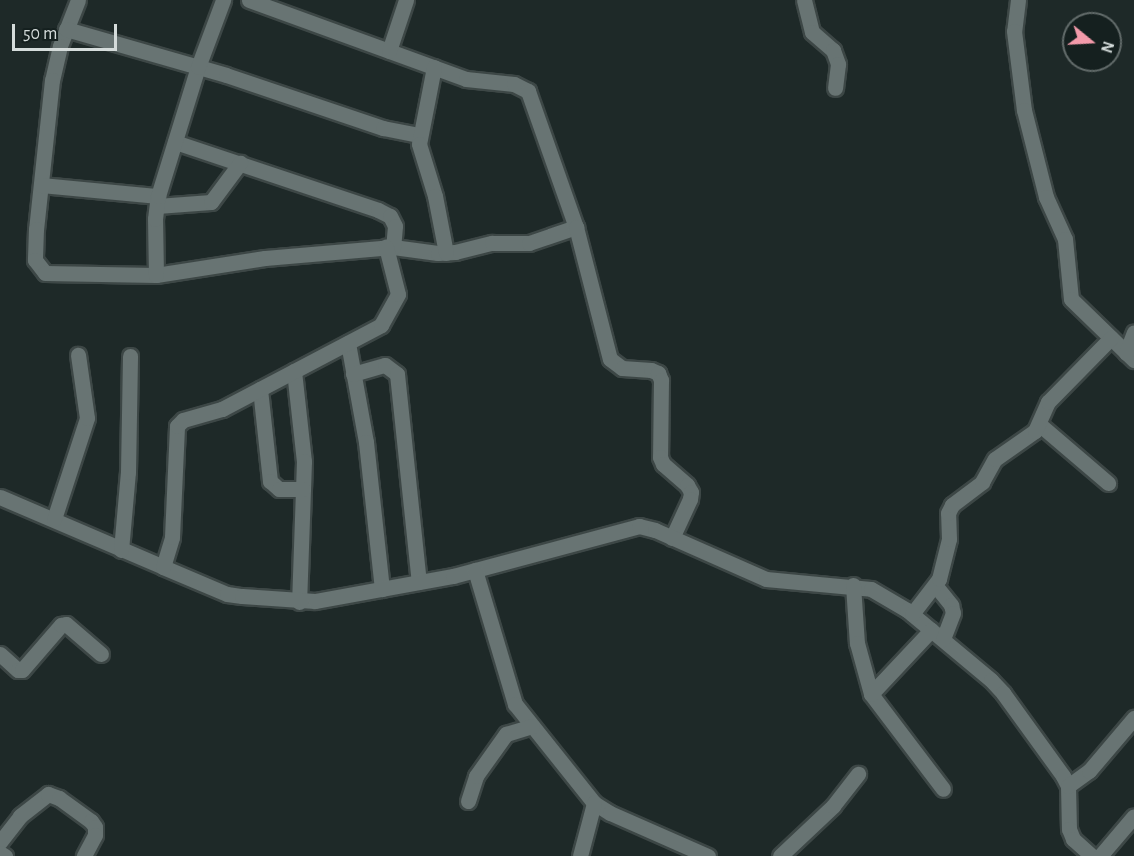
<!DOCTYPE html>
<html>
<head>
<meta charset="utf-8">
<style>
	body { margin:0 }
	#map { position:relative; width:1134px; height:856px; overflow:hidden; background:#1e2928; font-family:"Alegreya Sans",sans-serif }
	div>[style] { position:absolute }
	.roads { filter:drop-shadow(2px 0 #3d4746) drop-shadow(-2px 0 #3d4746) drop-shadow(0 2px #3d4746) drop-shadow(0 -2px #3d4746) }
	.minor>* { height:15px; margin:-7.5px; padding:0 7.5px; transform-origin:7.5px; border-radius:7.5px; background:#687473 }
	span { translate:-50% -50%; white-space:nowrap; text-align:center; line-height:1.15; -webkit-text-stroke:6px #15201f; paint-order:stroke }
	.north { position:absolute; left:1062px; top:12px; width:60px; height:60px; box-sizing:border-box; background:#15201f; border:2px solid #626b6a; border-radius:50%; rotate:108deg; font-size:16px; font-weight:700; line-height:24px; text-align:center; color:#d5dcdb }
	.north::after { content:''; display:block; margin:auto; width:21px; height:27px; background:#f39aaa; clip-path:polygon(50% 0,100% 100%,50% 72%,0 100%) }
	.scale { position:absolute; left:12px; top:24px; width:105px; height:27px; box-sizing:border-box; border:3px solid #d5dcdb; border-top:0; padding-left:8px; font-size:18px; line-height:21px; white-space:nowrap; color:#d5dcdb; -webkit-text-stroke:4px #15201f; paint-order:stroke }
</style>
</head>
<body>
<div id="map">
	<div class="roads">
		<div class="minor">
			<div style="left:78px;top:0;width:49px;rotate:111.4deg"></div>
			<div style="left:60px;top:46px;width:35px;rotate:103deg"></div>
			<div style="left:52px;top:80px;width:150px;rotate:96.1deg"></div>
			<div style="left:36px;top:229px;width:31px;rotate:92deg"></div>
			<div style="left:35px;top:260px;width:16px;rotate:52deg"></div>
			<div style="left:45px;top:273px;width:111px;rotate:1deg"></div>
			<div style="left:156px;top:275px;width:110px;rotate:-8.9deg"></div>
			<div style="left:265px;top:258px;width:128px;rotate:-4.9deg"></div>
			<div style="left:393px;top:247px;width:45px;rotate:7.6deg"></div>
			<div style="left:438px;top:253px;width:17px;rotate:-3deg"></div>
			<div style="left:455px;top:252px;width:38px;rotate:-14deg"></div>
			<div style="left:492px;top:243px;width:37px"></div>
			<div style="left:529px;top:243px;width:50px;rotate:-18.8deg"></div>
			<div style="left:249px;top:0;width:231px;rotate:20deg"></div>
			<div style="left:466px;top:79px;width:48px;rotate:5.9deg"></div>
			<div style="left:514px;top:84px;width:16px;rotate:27deg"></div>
			<div style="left:528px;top:91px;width:144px;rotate:70.6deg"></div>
			<div style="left:576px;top:227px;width:136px;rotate:75.6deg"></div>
			<div style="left:610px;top:359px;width:15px;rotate:37deg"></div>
			<div style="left:622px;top:368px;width:29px;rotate:4deg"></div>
			<div style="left:651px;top:370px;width:8px;rotate:23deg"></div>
			<div style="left:658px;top:373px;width:8px;rotate:67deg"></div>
			<div style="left:661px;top:380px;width:77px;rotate:90.7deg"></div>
			<div style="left:660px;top:457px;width:8px;rotate:67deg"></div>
			<div style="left:663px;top:464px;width:32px;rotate:41deg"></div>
			<div style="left:687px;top:485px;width:8px;rotate:60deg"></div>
			<div style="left:691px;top:492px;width:7px;rotate:98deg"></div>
			<div style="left:690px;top:499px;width:43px;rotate:114.8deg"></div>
			<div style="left:804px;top:0;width:33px;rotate:76deg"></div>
			<div style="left:812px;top:32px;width:28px;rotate:41deg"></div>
			<div style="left:833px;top:50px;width:15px;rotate:70deg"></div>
			<div style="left:838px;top:64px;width:24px;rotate:97deg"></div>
			<div style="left:1018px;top:0;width:31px;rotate:97deg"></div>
			<div style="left:1014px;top:31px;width:80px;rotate:82.8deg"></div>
			<div style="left:1024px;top:110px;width:90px;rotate:75.8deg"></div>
			<div style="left:1046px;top:197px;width:46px;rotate:65.7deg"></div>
			<div style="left:1065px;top:239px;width:60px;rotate:84.3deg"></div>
			<div style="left:1071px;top:299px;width:88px;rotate:44.1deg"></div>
			<div style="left:66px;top:29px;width:166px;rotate:16deg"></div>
			<div style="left:226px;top:75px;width:166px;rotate:18.7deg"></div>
			<div style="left:383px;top:128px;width:37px;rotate:11deg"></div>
			<div style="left:389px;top:51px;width:54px;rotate:-71.6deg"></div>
			<div style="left:434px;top:67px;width:78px;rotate:101deg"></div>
			<div style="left:419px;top:144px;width:54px;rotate:72.9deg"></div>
			<div style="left:435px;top:196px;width:58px;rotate:79.1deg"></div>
			<div style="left:175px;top:142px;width:214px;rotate:18.5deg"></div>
			<div style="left:378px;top:210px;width:13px;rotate:27deg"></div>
			<div style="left:390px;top:216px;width:11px;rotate:63deg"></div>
			<div style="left:395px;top:226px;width:21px;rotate:95deg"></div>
			<div style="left:41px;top:185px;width:118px;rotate:5.4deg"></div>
			<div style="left:157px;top:206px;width:54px;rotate:-4.2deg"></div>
			<div style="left:211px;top:202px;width:49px;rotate:-53.4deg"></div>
			<div style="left:156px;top:275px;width:56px;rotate:-91deg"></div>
			<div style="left:155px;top:219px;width:23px;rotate:-83deg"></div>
			<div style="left:158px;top:196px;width:135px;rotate:-72.8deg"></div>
			<div style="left:198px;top:67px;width:72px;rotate:-69.5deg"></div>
			<div style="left:348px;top:343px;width:101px;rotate:79.7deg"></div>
			<div style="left:366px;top:442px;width:148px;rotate:83.8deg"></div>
			<div style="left:1126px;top:353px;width:22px;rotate:-69deg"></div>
			<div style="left:294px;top:371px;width:91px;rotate:83.7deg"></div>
			<div style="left:304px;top:461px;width:141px;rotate:92deg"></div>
			<div style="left:353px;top:374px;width:33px;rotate:-16deg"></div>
			<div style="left:385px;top:365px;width:15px;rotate:37deg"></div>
			<div style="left:397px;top:374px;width:209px;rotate:84deg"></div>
			<div style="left:260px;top:389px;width:93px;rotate:83.8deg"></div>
			<div style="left:270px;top:481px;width:12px;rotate:42deg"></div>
			<div style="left:279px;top:489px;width:24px"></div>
			<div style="left:1039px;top:424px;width:91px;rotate:40.5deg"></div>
			<div style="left:0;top:497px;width:177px;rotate:23.2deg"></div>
			<div style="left:163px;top:567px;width:69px;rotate:22.9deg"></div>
			<div style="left:227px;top:594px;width:15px;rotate:8deg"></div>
			<div style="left:242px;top:596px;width:73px;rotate:3.9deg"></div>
			<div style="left:315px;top:601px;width:140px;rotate:-10.3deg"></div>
			<div style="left:453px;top:576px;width:193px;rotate:-15deg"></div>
			<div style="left:639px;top:526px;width:16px;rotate:14deg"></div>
			<div style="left:655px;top:530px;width:121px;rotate:23.8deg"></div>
			<div style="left:766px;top:579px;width:105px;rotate:5.4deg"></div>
			<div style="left:871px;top:589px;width:42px;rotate:30.3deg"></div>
			<div style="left:907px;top:610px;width:109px;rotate:39.8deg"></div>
			<div style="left:991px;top:680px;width:18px;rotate:47deg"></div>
			<div style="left:1003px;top:693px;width:102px;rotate:54.1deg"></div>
			<div style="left:1063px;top:776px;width:11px;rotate:63deg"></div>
			<div style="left:1068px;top:786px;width:43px;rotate:88.7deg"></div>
			<div style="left:1069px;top:829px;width:11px;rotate:68deg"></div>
			<div style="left:1073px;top:839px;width:25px;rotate:42deg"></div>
			<div style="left:54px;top:519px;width:106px;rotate:-71.9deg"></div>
			<div style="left:87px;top:418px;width:64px;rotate:-98.1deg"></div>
			<div style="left:121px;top:550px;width:78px;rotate:-84.9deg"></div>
			<div style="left:128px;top:472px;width:116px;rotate:-89deg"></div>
			<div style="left:163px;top:567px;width:31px;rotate:-73deg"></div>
			<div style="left:172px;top:537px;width:111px;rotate:-87.4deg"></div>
			<div style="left:177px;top:426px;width:8px;rotate:-45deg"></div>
			<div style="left:183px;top:420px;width:41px;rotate:-15.8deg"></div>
			<div style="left:222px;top:409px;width:180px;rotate:-27.8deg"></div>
			<div style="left:381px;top:325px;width:35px;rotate:-61deg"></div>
			<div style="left:398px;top:294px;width:49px;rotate:-104.3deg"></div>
			<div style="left:475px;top:570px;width:140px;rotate:73.4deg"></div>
			<div style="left:515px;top:704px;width:127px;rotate:51.4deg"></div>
			<div style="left:594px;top:803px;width:19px;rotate:32deg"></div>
			<div style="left:610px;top:813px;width:107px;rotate:23.7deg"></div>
			<div style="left:853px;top:585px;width:58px;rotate:86.1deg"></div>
			<div style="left:857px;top:643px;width:53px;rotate:74.6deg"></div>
			<div style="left:871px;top:694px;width:119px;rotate:52.8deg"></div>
			<div style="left:935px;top:585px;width:26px;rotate:51deg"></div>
			<div style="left:951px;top:605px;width:8px;rotate:76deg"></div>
			<div style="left:953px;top:613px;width:28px;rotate:111deg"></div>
			<div style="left:912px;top:614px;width:44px;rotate:-52.4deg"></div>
			<div style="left:939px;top:579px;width:41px;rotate:-76deg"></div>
			<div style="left:949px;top:539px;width:26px;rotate:-92deg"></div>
			<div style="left:948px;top:513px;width:9px;rotate:-63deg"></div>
			<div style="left:952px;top:505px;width:38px;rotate:-37deg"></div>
			<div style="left:982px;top:482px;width:26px;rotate:-61deg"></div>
			<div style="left:995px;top:459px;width:49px;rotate:-35deg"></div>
			<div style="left:1035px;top:431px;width:32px;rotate:-66deg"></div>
			<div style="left:1048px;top:402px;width:90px;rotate:-45.5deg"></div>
			<div style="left:0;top:654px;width:24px;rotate:42deg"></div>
			<div style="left:18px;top:670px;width:4px"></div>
			<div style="left:22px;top:670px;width:60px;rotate:-49.1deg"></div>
			<div style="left:61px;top:625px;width:5px;rotate:-11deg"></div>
			<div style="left:66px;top:624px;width:46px;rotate:40.6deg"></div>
			<div style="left:871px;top:694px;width:88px;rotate:-46.8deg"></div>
			<div style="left:1068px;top:786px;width:26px;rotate:-36deg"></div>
			<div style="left:1089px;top:771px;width:70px;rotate:-49.7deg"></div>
			<div style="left:468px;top:801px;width:26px;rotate:-72deg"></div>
			<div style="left:476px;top:776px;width:52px;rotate:-54.5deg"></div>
			<div style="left:506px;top:734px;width:27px;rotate:-17deg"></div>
			<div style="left:0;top:842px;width:33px;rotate:-52deg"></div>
			<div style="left:20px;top:816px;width:36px;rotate:-38deg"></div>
			<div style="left:48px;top:794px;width:12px;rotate:20deg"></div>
			<div style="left:59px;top:798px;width:39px;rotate:36deg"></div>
			<div style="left:91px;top:821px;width:7px;rotate:56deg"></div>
			<div style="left:95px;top:827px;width:8px;rotate:90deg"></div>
			<div style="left:95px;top:835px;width:24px;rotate:118deg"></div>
			<div style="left:0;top:853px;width:6px;rotate:31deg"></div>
			<div style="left:580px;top:856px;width:55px;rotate:-75.2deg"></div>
			<div style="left:780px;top:856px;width:73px;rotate:-43.3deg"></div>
			<div style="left:833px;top:806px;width:41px;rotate:-52deg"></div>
			<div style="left:1100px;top:856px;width:52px;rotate:-49.6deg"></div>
		</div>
	</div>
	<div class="north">N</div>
	<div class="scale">50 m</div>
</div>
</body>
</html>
